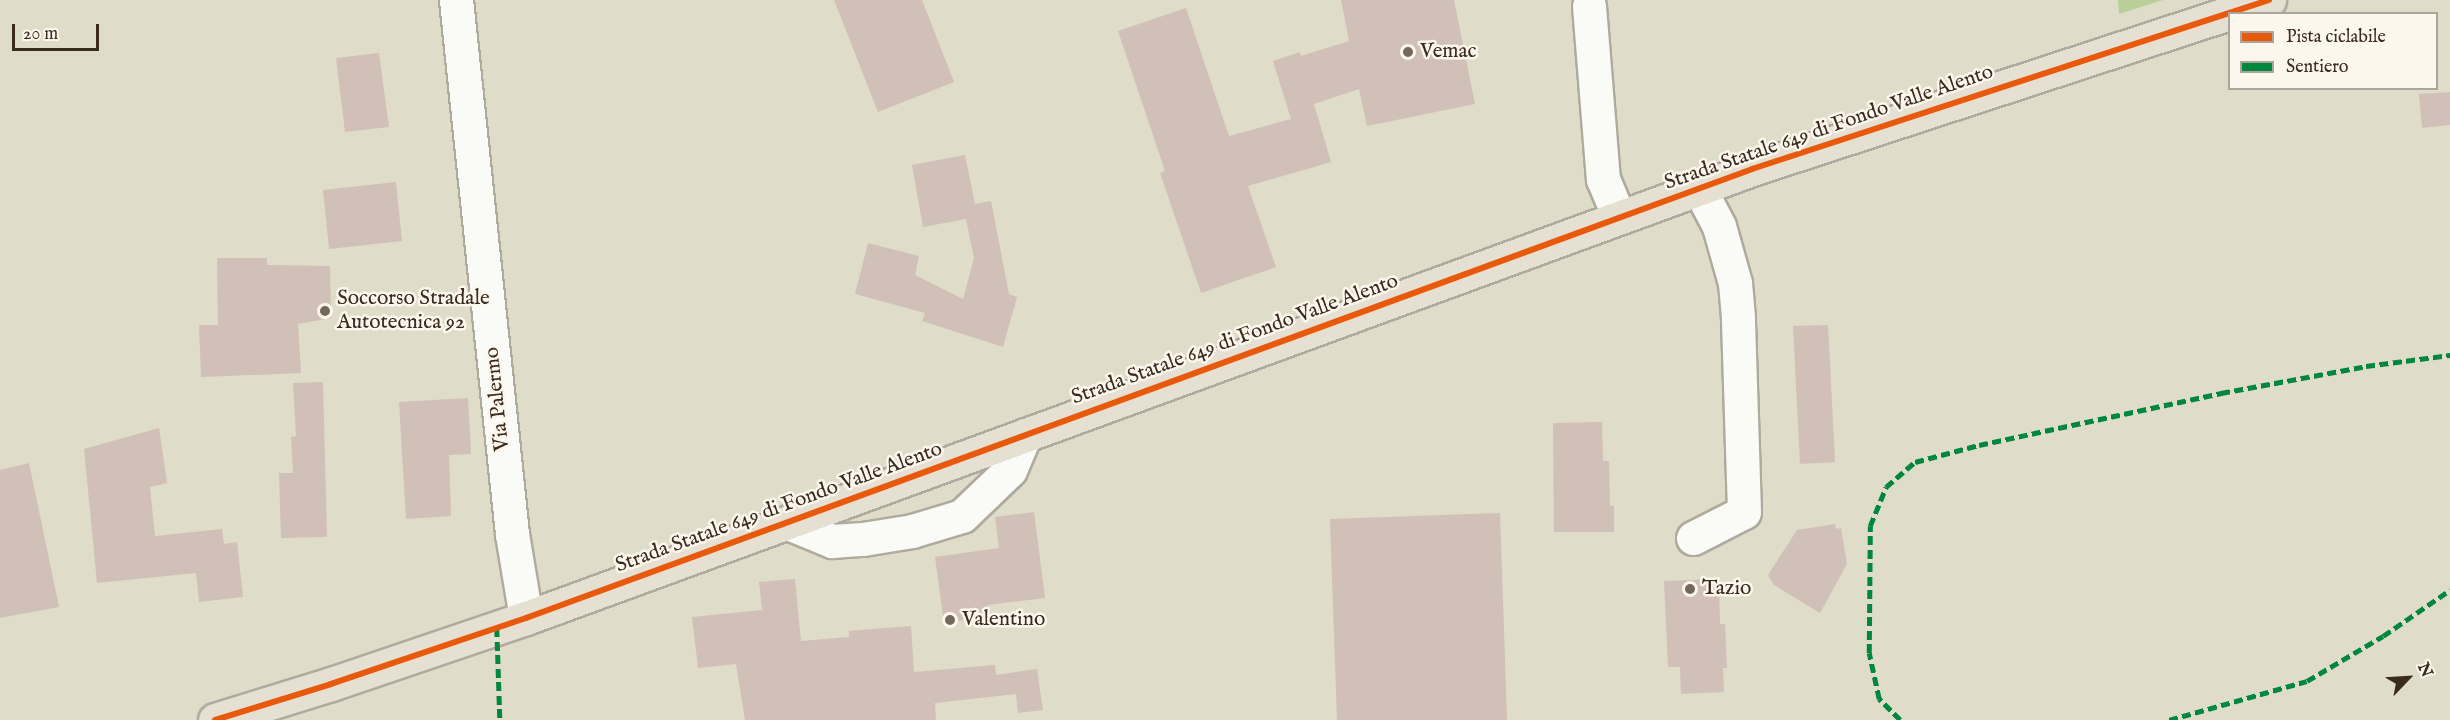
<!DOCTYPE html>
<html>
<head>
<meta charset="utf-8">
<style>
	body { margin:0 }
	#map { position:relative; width:2450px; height:720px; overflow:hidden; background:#dfdcc9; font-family:"IM FELL English",serif }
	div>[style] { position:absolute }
	.green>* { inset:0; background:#b8cf9a }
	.building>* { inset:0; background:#d1c0b7 }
	.roads { filter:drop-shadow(2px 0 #afaa9e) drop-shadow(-2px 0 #afaa9e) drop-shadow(0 2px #afaa9e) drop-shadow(0 -2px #afaa9e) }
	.minor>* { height:33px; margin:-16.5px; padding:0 16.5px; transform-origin:16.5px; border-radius:16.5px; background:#fafaf7 }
	.major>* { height:33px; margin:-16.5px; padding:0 16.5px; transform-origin:16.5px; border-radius:16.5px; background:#e6e0d2 }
	.quiet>* { height:4.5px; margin-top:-2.25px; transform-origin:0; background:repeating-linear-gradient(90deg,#00873e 0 9px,transparent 0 13.5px) }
	.cycleway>* { height:6px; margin:-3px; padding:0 3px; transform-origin:3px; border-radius:3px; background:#e8590c }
	.dots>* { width:16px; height:16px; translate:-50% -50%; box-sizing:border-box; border:3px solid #fbf7ec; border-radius:50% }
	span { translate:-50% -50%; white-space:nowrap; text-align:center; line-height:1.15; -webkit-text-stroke:5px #fbf7ec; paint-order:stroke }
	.poi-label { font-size:21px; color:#3b2a1e }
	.left { translate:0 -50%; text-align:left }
	.street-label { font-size:21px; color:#3b2a1e }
	.legend { position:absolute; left:2228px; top:12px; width:210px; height:78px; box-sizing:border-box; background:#fbf7ec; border:2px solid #aea59a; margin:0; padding:8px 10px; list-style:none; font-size:18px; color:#3b2a1e }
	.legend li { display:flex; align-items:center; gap:12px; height:30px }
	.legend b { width:30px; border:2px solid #aea59a }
	.north { position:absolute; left:2378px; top:648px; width:60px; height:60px; -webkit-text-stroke:4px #fbf7ec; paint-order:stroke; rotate:65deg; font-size:16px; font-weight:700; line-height:24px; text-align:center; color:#3b2a1e }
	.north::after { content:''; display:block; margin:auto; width:21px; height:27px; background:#3b2a1e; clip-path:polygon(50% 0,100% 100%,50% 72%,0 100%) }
	.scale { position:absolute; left:12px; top:24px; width:87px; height:27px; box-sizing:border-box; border:3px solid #3b2a1e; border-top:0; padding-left:8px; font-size:18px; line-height:21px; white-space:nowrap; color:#3b2a1e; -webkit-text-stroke:4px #fbf7ec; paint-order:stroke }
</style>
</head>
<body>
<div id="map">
	<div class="green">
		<div style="clip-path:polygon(2118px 0,2163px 0,2119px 14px)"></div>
	</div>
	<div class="building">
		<div style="clip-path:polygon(834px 0,922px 0,954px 82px,878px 112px)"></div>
		<div style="clip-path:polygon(1341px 0,1454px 0,1475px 104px,1367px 126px,1359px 89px,1314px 104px,1331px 162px,1248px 186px,1276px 267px,1201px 293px,1160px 173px,1165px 171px,1118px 31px,1186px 8px,1229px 136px,1291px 119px,1273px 61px,1300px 52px,1301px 56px,1349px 41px)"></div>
		<div style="clip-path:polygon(379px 53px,389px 127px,345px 132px,336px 58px)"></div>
		<div style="clip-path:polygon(2450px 92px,2450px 125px,2422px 128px,2419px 94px)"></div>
		<div style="clip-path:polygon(965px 155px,975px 204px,991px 201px,1009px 294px,1017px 297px,1003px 347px,922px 321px,925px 313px,855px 294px,868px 243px,919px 256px,915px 275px,963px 299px,974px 258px,966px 219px,923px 227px,912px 165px)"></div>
		<div style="clip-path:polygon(396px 182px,402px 241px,329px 249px,323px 190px)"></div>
		<div style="clip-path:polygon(217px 258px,267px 258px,267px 265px,330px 266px,331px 318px,298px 324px,301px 373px,201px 377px,199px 325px,218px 325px)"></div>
		<div style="clip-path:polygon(1828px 325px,1835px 462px,1800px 464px,1793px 326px)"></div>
		<div style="clip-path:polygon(323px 382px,327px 537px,281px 538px,279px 473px,293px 473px,291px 437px,296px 436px,293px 383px)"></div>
		<div style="clip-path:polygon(468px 398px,471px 454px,449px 455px,451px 516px,406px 519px,399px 402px)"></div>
		<div style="clip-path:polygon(1602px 422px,1603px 461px,1609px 461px,1610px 506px,1614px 506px,1614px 532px,1554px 532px,1553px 423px)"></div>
		<div style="clip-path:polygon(159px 428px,167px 483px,150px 487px,155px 536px,222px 529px,224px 544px,237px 542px,243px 597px,199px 602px,196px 573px,97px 583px,84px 449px)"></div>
		<div style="clip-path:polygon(29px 463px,59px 607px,0 618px,0 470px)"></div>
		<div style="clip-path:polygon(1034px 512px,1045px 598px,988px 605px,990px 616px,944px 623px,935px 557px,999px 548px,995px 517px)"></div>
		<div style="clip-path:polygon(1500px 513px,1507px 720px,1337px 720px,1330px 519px)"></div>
		<div style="clip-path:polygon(1835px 524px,1836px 529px,1841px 528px,1847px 564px,1820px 613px,1774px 585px,1768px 575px,1797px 530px)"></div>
		<div style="clip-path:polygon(795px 579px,801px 641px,849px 637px,849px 631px,911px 626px,914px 672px,995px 665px,996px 675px,1037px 669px,1043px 710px,1018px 713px,1016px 694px,935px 703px,936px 720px,745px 720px,736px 664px,698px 668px,692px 617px,762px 610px,759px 582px)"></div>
		<div style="clip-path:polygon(1719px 579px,1720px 624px,1725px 624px,1727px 668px,1723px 668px,1724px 692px,1681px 694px,1680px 667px,1668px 667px,1664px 581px)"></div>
	</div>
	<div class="roads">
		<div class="minor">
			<div style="left:456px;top:0;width:537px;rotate:84.01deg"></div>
			<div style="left:512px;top:534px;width:85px;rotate:80.5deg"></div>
			<div style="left:1589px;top:6px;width:174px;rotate:85.4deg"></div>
			<div style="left:1603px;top:179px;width:41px;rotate:67.2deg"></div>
			<div style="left:788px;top:523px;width:48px;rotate:22.2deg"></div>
			<div style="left:832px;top:541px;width:31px;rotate:-4deg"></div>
			<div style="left:863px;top:539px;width:50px;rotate:-9.3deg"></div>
			<div style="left:912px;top:531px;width:52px;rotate:-16.7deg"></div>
			<div style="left:962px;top:516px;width:66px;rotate:-43.8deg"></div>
			<div style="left:1010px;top:470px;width:38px;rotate:-67deg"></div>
			<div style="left:1693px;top:538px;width:57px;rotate:-27deg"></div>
			<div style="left:1744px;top:512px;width:195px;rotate:-91.8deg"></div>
			<div style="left:1738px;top:317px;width:34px;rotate:-95deg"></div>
			<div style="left:1735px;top:283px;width:59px;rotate:-105.7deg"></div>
			<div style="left:1719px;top:226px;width:43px;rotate:-117.8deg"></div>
		</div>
		<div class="major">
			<div style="left:215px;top:720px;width:121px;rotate:-17.2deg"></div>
			<div style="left:331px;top:684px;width:206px;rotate:-18.7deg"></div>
			<div style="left:526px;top:618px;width:1306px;rotate:-20.11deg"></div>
			<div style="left:1752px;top:169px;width:544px;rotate:-18.1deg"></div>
		</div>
	</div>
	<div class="quiet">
		<div style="left:497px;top:628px;width:92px;rotate:88.1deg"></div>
		<div style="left:1900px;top:720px;width:30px;rotate:-135deg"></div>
		<div style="left:1879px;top:699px;width:47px;rotate:-102.3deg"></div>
		<div style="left:1869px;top:653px;width:127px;rotate:-89.5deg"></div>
		<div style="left:1870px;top:526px;width:42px;rotate:-67.7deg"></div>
		<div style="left:1886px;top:487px;width:38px;rotate:-41deg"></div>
		<div style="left:1915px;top:462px;width:66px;rotate:-14.9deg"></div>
		<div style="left:1979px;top:445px;width:248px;rotate:-12.1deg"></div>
		<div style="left:2221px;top:393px;width:147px;rotate:-10.5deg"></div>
		<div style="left:2366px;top:366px;width:85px;rotate:-7.5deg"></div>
		<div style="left:2169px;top:720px;width:143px;rotate:-15.8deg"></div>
		<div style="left:2307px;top:681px;width:88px;rotate:-30.6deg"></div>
		<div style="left:2383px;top:636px;width:81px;rotate:-34.5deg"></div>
	</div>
	<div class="cycleway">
		<div style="left:215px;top:720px;width:121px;rotate:-17.2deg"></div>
		<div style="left:331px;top:684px;width:206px;rotate:-18.7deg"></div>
		<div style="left:526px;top:618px;width:1306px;rotate:-20.11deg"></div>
		<div style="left:1752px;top:169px;width:544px;rotate:-18.1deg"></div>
	</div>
	<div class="dots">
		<div style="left:1408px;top:52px;background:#74685a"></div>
		<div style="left:325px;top:311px;background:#74685a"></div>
		<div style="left:1690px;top:589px;background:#74685a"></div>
		<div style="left:950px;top:620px;background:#74685a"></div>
	</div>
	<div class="poi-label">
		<span class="left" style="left:1420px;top:52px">Vemac</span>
		<span class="left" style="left:337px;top:311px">Soccorso Stradale<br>Autotecnica 92</span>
		<span class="left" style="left:1702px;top:589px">Tazio</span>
		<span class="left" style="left:962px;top:620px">Valentino</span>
	</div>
	<div class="street-label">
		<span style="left:1829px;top:128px;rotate:-19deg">Strada Statale 649 di Fondo Valle Alento</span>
		<span style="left:1235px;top:340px;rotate:-20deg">Strada Statale 649 di Fondo Valle Alento</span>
		<span style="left:498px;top:399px;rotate:-96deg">Via Palermo</span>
		<span style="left:779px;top:508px;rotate:-20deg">Strada Statale 649 di Fondo Valle Alento</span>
	</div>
	<ul class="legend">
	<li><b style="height:8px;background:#e8590c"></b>Pista ciclabile</li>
	<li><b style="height:8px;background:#00873e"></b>Sentiero</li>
	</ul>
	<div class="north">N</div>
	<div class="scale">20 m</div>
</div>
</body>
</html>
